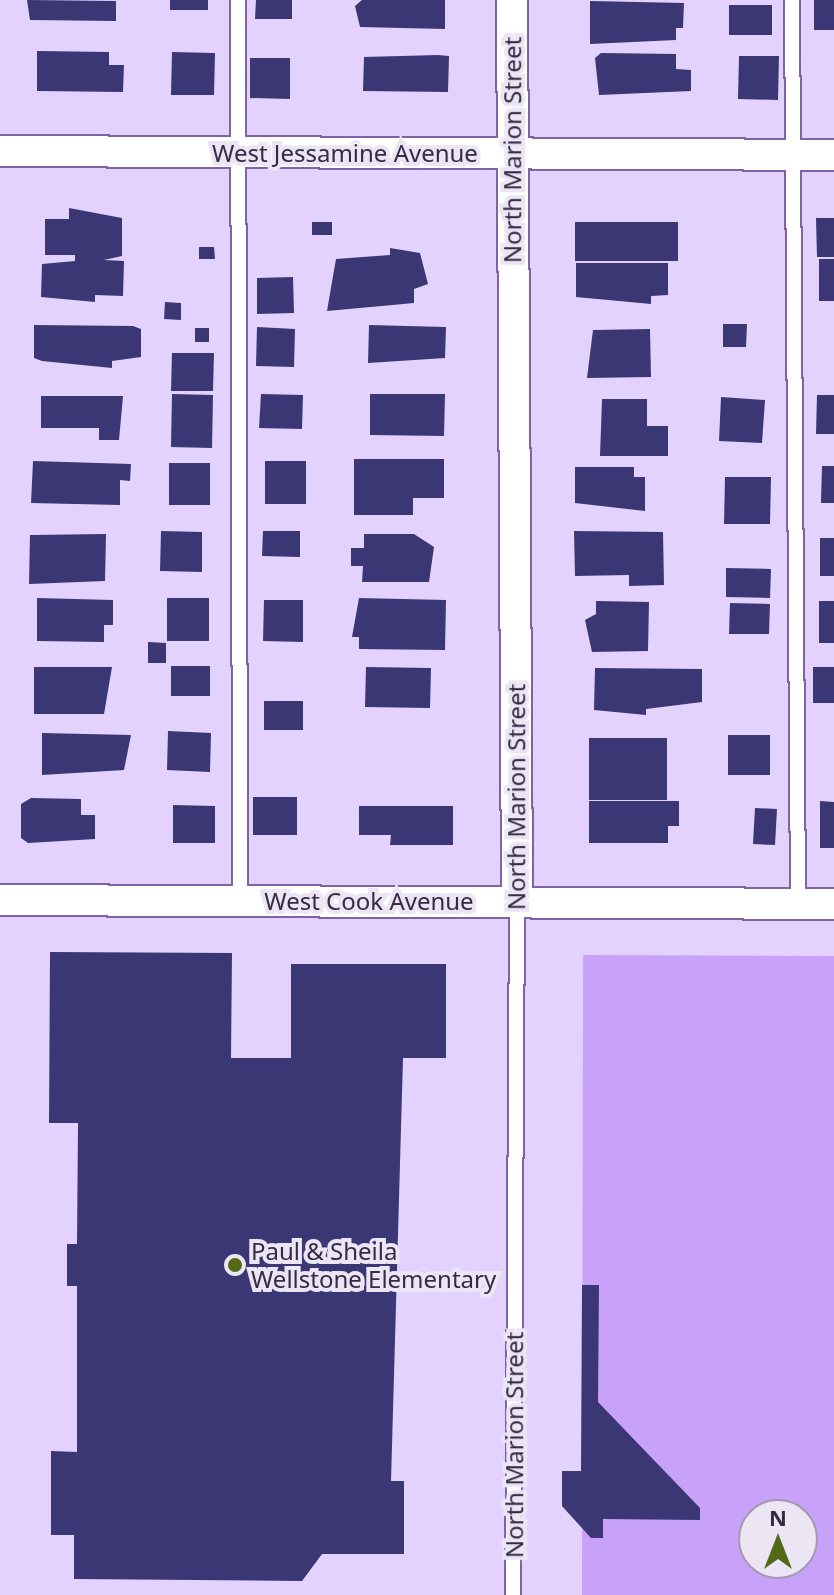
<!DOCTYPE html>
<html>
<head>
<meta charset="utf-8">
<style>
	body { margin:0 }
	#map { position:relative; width:834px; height:1595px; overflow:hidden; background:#e3d2fd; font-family:"Noto Sans",sans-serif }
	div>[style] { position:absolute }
	.green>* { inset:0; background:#c7a2f8 }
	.building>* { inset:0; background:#3b3774 }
	.roads { filter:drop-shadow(2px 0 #7f63a4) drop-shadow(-2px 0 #7f63a4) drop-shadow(0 2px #7f63a4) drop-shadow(0 -2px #7f63a4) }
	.lane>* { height:14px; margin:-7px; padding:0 7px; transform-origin:7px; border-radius:7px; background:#fff }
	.street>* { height:30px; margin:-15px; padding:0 15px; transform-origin:15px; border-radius:15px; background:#fff }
	.dots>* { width:22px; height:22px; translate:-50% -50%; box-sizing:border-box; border:4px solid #ebe5f4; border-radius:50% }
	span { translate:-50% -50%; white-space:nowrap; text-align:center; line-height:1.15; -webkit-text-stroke:8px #ebe5f4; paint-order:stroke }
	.street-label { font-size:24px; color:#362a46 }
	.poi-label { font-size:24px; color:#362a46 }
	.left { translate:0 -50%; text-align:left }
	.north { position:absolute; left:738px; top:1499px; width:80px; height:80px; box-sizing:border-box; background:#ebe5f4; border:2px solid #a39aae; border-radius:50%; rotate:0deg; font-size:22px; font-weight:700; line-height:32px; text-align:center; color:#362a46 }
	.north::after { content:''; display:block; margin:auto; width:28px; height:36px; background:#546918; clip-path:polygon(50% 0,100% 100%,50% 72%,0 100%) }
</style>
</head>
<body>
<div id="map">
	<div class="green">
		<div style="clip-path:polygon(evenodd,583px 955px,834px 956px,834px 1595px,582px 1595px,583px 955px,754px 1515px,802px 1515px,802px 1563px,754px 1563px,754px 1515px)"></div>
	</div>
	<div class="building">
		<div style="clip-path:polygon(27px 0,116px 1px,116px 21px,30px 20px)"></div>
		<div style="clip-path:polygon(170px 0,208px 0,208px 10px,170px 10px)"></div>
		<div style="clip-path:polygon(256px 0,292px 0,292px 19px,255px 19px)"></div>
		<div style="clip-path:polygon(362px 0,445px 0,445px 29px,360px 27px,355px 6px)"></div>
		<div style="clip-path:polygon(814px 0,834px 0,834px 30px,814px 30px)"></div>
		<div style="clip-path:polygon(590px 1px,684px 3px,683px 28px,676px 28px,676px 40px,590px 44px)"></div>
		<div style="clip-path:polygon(729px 5px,772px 5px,772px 35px,729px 35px)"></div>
		<div style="clip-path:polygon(37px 51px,109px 52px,109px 65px,124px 65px,123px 92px,37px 91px)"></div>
		<div style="clip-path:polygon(172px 52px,215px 53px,214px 95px,171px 95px)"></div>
		<div style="clip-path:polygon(601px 53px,676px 54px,676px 69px,691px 70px,691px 91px,599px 95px,595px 58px)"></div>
		<div style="clip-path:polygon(438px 55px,449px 56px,448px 92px,363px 91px,364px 57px)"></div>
		<div style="clip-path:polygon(739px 56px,779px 56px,778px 100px,738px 99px)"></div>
		<div style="clip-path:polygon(250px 58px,290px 58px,290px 99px,250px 98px)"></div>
		<div style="clip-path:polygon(69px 208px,122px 218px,122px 256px,104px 260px,124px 261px,123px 296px,95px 295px,95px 302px,41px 297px,42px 264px,75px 261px,75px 255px,45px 255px,45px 219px,69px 219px)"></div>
		<div style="clip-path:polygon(816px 218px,834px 218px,834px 257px,817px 257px)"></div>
		<div style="clip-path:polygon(312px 222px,332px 222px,332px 235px,312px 235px)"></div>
		<div style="clip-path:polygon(575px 222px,678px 222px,678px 261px,575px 261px)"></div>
		<div style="clip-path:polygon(199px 247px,214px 247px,215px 259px,199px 259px)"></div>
		<div style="clip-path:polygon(390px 248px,420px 253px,428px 284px,414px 289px,414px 303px,327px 311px,336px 259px,390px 255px)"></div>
		<div style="clip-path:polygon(819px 259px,834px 259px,834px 301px,819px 301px)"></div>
		<div style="clip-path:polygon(576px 263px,668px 263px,668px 295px,651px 296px,651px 304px,576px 297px)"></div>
		<div style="clip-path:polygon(293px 277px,294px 313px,257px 314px,257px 278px)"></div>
		<div style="clip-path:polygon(165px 302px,181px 303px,181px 320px,164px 319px)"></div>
		<div style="clip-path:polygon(723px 324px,747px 324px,746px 347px,723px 347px)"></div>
		<div style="clip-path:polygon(34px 325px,133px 326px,141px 329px,141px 357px,112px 361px,112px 368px,42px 361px,34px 358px)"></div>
		<div style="clip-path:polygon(369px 325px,446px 327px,445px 358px,368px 363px)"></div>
		<div style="clip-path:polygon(257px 327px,295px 329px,294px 367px,256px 366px)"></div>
		<div style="clip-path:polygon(195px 328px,209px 328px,209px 342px,195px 342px)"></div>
		<div style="clip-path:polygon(650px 329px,651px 377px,587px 378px,593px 330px)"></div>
		<div style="clip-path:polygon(172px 353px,214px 353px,213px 391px,171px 391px)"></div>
		<div style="clip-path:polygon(172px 394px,213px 395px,212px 448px,171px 447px)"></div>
		<div style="clip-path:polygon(261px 394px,303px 395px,302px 429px,259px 428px)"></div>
		<div style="clip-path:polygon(370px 394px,445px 394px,444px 436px,370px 435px)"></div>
		<div style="clip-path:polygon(817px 395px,834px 395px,834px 434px,816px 434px)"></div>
		<div style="clip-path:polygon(41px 396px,123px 396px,119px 440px,99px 440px,99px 428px,41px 428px)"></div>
		<div style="clip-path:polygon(721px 397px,765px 400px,762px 443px,719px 441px)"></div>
		<div style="clip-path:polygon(602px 399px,647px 399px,647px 426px,668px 426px,668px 456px,600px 456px)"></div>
		<div style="clip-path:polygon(354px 459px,444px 459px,444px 498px,413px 498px,413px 515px,354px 515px)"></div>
		<div style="clip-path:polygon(33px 461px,131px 464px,130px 481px,120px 480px,120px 505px,31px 503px)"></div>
		<div style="clip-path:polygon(265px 461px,306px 461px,306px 504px,265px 504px)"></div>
		<div style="clip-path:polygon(169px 463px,210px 463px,210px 505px,169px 505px)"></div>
		<div style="clip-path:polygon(822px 466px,834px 466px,834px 503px,821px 503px)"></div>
		<div style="clip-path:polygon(575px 467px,634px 467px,634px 477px,645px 477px,645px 511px,575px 503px)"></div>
		<div style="clip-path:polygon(725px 477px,771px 477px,770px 524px,724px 524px)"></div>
		<div style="clip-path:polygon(161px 531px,202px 532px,202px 572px,160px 571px)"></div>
		<div style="clip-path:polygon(263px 531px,300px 531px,300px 557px,262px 556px)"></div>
		<div style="clip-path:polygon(574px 531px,663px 532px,664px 585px,629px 586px,629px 575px,575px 576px)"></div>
		<div style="clip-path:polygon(106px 534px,105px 581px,29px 584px,30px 535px)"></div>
		<div style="clip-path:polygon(364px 534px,414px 534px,434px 547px,429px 582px,362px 582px,363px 566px,351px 566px,351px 548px,364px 548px)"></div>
		<div style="clip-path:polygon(820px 538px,834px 538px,834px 576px,820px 576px)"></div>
		<div style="clip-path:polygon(726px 568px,771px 569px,770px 598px,726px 597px)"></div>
		<div style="clip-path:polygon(37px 598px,113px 600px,113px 625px,104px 625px,104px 642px,37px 641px)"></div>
		<div style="clip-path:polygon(167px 598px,209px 598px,209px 641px,167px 641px)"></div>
		<div style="clip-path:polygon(359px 598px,446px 600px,445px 650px,359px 649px,359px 637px,352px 637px)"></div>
		<div style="clip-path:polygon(264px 600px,303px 600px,303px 642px,263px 641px)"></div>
		<div style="clip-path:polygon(596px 601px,649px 602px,648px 651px,592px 652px,585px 620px,596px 614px)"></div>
		<div style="clip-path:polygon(819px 601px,834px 601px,834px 643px,819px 643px)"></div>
		<div style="clip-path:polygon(730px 603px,770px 604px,769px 634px,729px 634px)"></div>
		<div style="clip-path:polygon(148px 642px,166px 643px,166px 663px,148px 663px)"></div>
		<div style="clip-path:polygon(171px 666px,210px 666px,210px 696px,171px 696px)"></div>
		<div style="clip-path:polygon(34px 667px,112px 667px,104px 714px,34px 714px)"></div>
		<div style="clip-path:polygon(366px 667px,431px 668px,430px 708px,365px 707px)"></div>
		<div style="clip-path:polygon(813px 667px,834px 667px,834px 703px,813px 703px)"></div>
		<div style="clip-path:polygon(595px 668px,702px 669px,702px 702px,646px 709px,646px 715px,594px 710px)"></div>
		<div style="clip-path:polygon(264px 701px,303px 701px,303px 730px,264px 730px)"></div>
		<div style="clip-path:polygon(168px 731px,211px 733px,210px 772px,167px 770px)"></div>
		<div style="clip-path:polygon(42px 733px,131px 735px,124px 770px,42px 775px)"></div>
		<div style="clip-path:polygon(728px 735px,770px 735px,770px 775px,728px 775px)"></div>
		<div style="clip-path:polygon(589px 738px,667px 738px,667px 800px,589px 800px)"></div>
		<div style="clip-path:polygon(253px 797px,297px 797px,297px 835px,253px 835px)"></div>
		<div style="clip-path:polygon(31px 798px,81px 799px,81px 815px,95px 815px,95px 839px,28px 843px,21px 838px,21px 804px)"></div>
		<div style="clip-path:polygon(589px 801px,679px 801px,679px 826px,668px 826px,668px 843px,589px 843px)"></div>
		<div style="clip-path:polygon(820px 801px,834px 802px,834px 848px,820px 848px)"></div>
		<div style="clip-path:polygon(173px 805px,215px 806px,215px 843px,173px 843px)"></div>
		<div style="clip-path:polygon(359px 806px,453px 806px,453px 845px,390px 845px,391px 835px,359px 835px)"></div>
		<div style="clip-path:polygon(755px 808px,777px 809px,775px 845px,753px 844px)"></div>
		<div style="clip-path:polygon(50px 952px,232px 953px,231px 1058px,291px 1058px,291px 964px,446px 964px,446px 1058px,403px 1058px,391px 1481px,404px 1481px,404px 1554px,322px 1554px,302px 1581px,74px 1579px,74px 1535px,51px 1535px,51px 1451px,77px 1452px,77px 1286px,67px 1286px,67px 1244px,77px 1244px,78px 1123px,49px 1123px)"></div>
		<div style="clip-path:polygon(582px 1285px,599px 1285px,598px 1402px,700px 1508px,700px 1520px,603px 1519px,603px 1538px,591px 1538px,562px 1506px,562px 1471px,581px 1471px)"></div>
	</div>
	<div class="roads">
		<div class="lane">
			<div style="left:238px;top:0;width:900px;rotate:89.87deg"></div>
			<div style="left:792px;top:0;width:903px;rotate:89.62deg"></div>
			<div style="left:513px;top:1595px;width:693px;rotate:-89.67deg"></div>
		</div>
		<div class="street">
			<div style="left:512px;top:0;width:902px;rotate:89.68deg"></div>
			<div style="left:0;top:151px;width:834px;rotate:0.27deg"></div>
			<div style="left:0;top:900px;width:834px;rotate:0.27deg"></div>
		</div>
	</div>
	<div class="dots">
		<div style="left:235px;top:1265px;background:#546918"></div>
	</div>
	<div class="street-label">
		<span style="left:512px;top:150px;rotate:-90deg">North Marion Street</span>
		<span style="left:345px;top:153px">West Jessamine Avenue</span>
		<span style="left:516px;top:797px;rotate:-90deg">North Marion Street</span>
		<span style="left:369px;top:901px">West Cook Avenue</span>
		<span style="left:514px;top:1445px;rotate:-90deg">North Marion Street</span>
	</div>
	<div class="poi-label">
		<span class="left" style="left:251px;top:1265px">Paul &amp; Sheila<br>Wellstone Elementary</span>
	</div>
	<div class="north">N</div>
</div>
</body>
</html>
